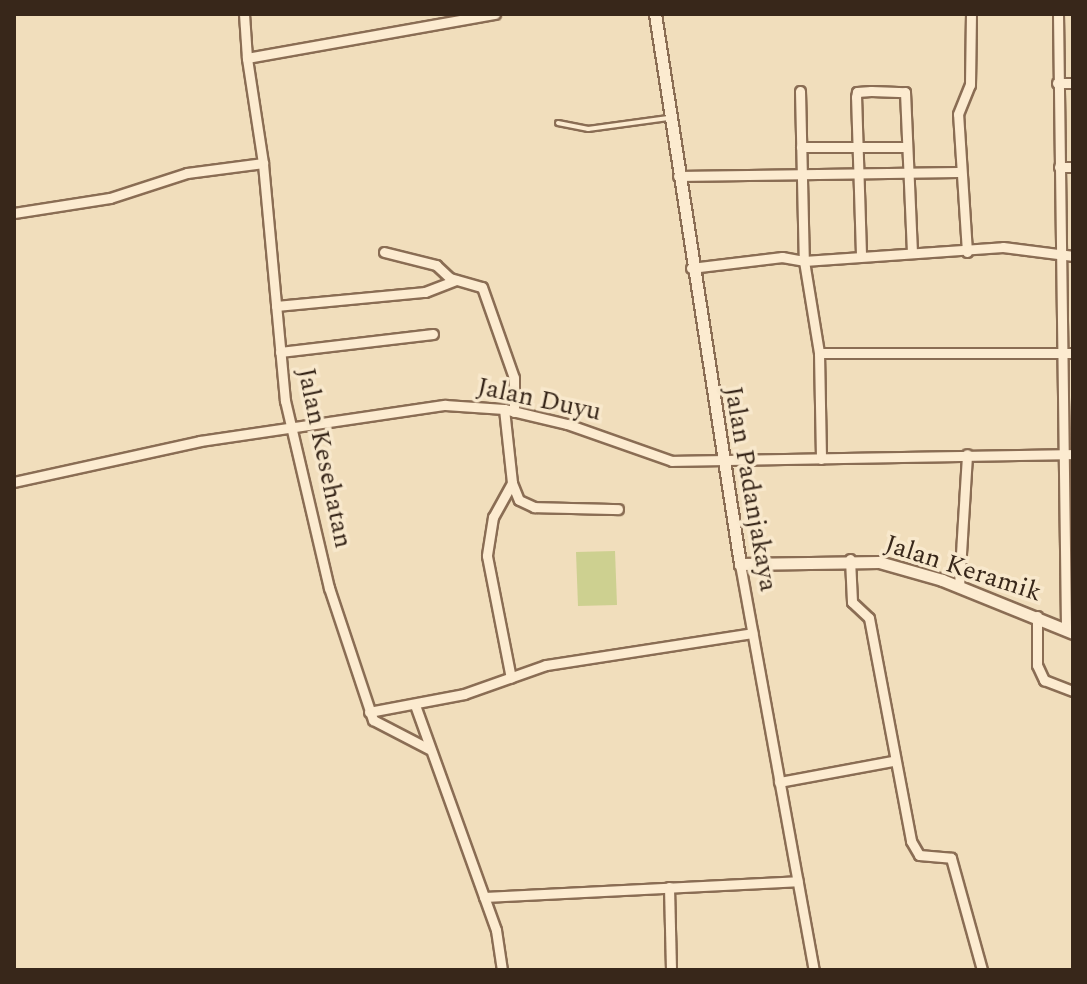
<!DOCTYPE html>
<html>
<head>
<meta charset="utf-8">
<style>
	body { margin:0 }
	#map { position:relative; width:1087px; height:984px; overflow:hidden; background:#f1debc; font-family:Spectral,serif }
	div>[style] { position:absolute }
	.green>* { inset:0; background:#cdd090 }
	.roads { filter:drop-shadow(2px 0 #8a6d54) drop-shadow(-2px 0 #8a6d54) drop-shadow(0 2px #8a6d54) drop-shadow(0 -2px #8a6d54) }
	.service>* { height:4px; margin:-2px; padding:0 2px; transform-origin:2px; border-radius:2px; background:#fcebd0 }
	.minor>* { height:9px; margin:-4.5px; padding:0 4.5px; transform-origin:4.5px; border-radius:4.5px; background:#fcebd0 }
	.tertiary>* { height:11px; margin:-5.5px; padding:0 5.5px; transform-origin:5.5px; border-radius:5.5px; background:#fcebd0 }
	span { translate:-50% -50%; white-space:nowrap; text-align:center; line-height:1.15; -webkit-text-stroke:7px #f8e8cc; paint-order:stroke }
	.street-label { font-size:26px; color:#38271a }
	.frame { position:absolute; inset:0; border:16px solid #38271a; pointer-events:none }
</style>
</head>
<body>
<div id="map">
	<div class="green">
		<div style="clip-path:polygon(615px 551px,617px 605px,578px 606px,576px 552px)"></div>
	</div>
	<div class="roads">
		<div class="service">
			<div style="left:558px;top:123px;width:31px;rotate:11deg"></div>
			<div style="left:588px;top:129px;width:81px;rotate:-7.8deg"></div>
		</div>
		<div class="minor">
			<div style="left:244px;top:14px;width:44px;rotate:86.1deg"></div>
			<div style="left:1058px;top:14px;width:615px;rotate:89.25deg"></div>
			<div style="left:1057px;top:83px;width:16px"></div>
			<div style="left:800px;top:91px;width:170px;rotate:88.7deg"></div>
			<div style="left:804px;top:261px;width:93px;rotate:80.7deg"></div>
			<div style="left:819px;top:353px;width:106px;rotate:88.9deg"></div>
			<div style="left:801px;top:147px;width:106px"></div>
			<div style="left:1059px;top:167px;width:14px"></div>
			<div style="left:678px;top:176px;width:280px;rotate:-0.8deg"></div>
			<div style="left:14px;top:213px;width:97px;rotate:-8.9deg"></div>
			<div style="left:110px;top:198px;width:81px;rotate:-18deg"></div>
			<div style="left:187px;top:173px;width:77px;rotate:-7.5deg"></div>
			<div style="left:384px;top:252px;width:54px;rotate:14deg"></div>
			<div style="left:436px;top:265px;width:19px;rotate:43deg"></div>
			<div style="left:450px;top:278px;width:33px;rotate:16deg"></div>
			<div style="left:482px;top:287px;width:96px;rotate:70.6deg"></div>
			<div style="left:514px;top:378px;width:34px;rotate:90deg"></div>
			<div style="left:967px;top:252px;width:138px;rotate:-93.7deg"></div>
			<div style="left:958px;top:114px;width:31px;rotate:-68deg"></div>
			<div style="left:970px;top:85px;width:71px;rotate:-89.2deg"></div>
			<div style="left:861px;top:254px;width:157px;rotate:-91.8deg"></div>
			<div style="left:856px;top:97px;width:5px;rotate:-79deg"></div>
			<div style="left:857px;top:92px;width:14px;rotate:-4deg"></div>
			<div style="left:871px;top:91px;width:34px;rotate:2deg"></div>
			<div style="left:905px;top:92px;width:160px;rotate:87.5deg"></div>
			<div style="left:691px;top:268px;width:92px;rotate:-6.9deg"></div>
			<div style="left:782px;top:257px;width:22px;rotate:10deg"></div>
			<div style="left:804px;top:261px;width:199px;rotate:-4deg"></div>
			<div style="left:1003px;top:247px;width:71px;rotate:7.3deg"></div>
			<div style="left:276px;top:306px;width:150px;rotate:-5.4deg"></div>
			<div style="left:425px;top:292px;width:33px;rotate:-21deg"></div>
			<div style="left:280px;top:352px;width:154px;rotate:-6.7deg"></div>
			<div style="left:819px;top:353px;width:254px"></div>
			<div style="left:504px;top:409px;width:74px;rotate:83.8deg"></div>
			<div style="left:512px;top:483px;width:39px;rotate:119deg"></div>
			<div style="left:493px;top:517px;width:39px;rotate:99deg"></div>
			<div style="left:487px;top:556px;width:124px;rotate:78.9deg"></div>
			<div style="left:14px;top:482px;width:190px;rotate:-12.4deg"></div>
			<div style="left:200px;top:441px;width:248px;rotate:-8.4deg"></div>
			<div style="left:445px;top:405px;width:59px;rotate:3.9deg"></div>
			<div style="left:504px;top:409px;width:65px;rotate:13.4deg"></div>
			<div style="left:567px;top:424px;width:111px;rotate:19.4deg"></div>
			<div style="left:672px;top:461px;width:401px;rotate:-1deg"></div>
			<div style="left:512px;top:483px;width:18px;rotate:68deg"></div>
			<div style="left:519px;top:500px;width:17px;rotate:25deg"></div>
			<div style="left:534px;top:507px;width:84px;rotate:1.4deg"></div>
			<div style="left:850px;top:559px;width:43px;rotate:87.3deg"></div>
			<div style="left:852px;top:602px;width:23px;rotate:43deg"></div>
			<div style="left:869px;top:618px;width:227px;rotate:79.3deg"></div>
			<div style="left:911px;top:841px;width:16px;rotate:60deg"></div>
			<div style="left:919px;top:855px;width:32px;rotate:5deg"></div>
			<div style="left:951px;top:858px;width:116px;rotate:74.5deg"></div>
			<div style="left:740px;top:564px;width:413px;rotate:79.7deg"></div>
			<div style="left:959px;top:586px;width:132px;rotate:-86.5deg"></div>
			<div style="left:1037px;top:616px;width:49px;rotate:90deg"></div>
			<div style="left:1037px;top:665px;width:17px;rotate:65deg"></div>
			<div style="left:1044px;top:680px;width:31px;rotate:21deg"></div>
			<div style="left:415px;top:705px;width:239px;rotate:70.2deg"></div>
			<div style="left:496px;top:930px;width:40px;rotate:81.5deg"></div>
			<div style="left:369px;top:712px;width:97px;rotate:-10.7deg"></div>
			<div style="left:464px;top:694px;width:87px;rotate:-19.5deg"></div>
			<div style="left:546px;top:665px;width:209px;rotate:-8.8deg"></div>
			<div style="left:429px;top:749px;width:63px;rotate:-152.6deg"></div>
			<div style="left:373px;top:720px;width:139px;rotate:-108.4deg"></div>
			<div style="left:329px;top:588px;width:192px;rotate:-103.2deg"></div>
			<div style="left:285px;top:401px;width:239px;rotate:-95.3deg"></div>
			<div style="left:263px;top:163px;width:106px;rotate:-98.7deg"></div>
			<div style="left:247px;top:58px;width:252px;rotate:-10.1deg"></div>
			<div style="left:779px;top:782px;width:115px;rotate:-10.5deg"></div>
			<div style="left:669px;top:887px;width:83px;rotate:88.6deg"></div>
			<div style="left:484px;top:897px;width:314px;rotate:-2.9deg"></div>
		</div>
		<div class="tertiary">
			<div style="left:655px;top:14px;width:557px;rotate:81.21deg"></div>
			<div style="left:740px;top:564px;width:139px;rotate:-0.8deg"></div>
			<div style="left:879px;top:562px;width:66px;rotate:15.9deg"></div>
			<div style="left:942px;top:580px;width:141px;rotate:22deg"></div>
		</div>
	</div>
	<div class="street-label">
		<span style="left:539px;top:400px;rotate:12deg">Jalan Duyu</span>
		<span style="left:324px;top:458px;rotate:78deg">Jalan Kesehatan</span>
		<span style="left:750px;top:489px;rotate:80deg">Jalan Padanjakaya</span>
		<span style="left:963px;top:569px;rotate:18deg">Jalan Keramik</span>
	</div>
	<div class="frame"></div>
</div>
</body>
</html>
